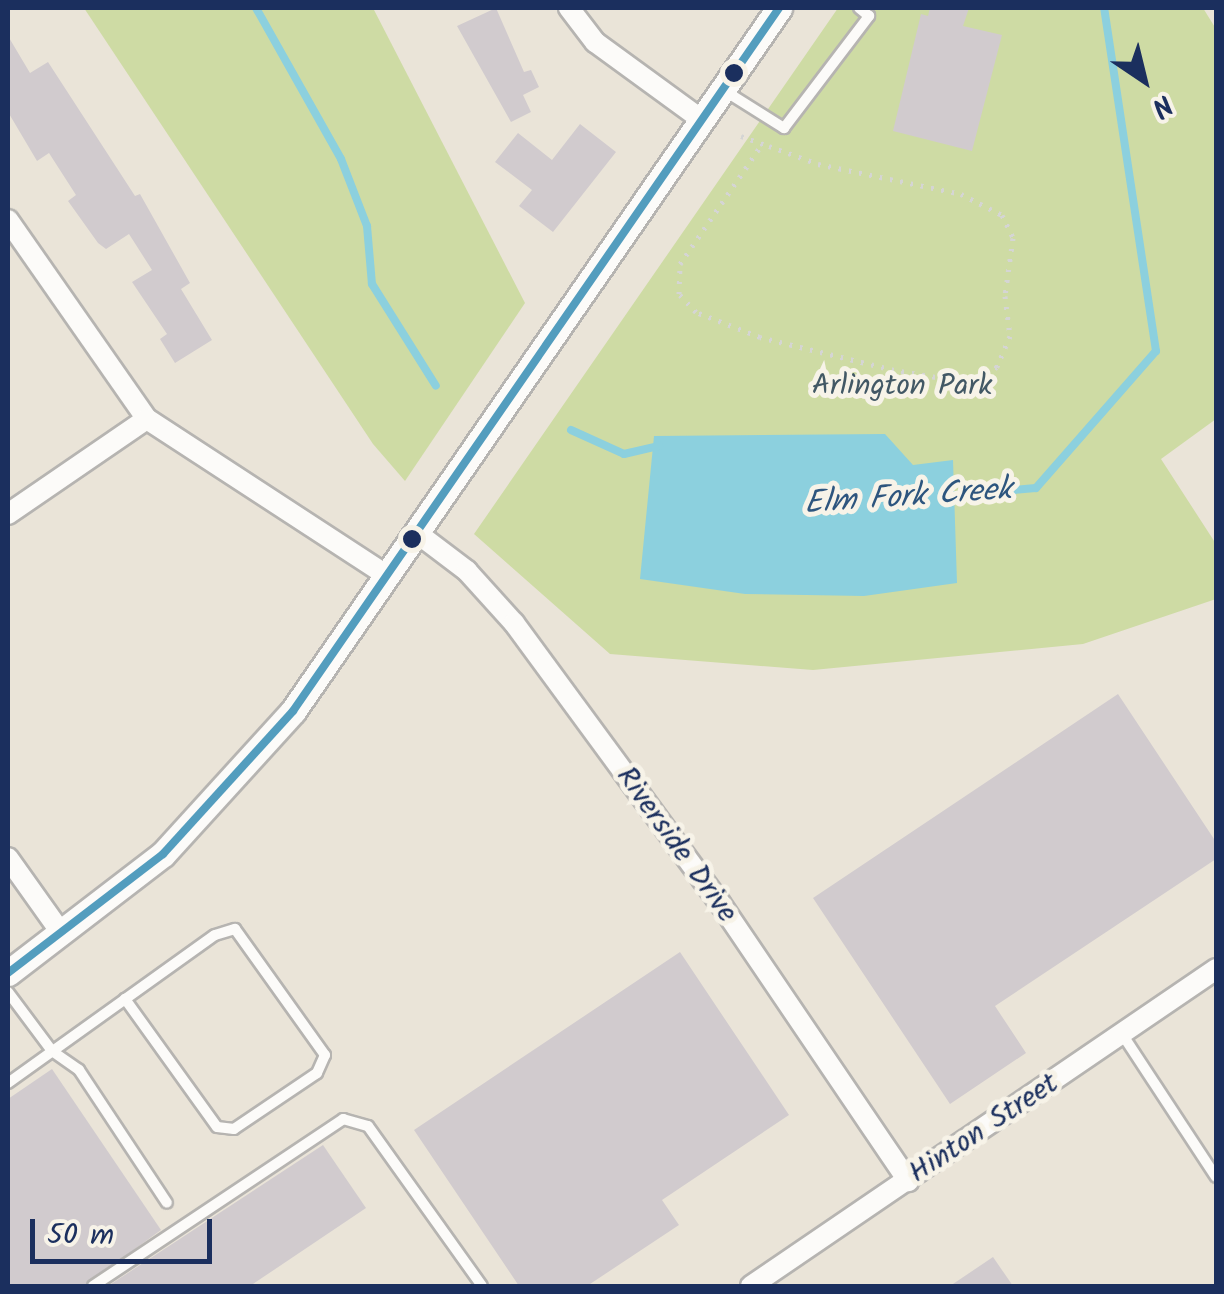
<!DOCTYPE html>
<html>
<head>
<meta charset="utf-8">
<style>
	body { margin:0 }
	#map { position:relative; width:1224px; height:1294px; overflow:hidden; background:#eae4d8; font-family:Kalam,sans-serif }
	div>[style] { position:absolute }
	.green>* { inset:0; background:#cedba4 }
	.water>* { inset:0; background:#8cd0de }
	.stream>* { height:8px; margin:-4px; padding:0 4px; transform-origin:4px; border-radius:4px; background:#8cd0de }
	.building>* { inset:0; background:#d1cbce }
	.path>* { height:5px; margin-top:-2.5px; transform-origin:0; background:repeating-linear-gradient(90deg,#d5d5d4 0 2.5px,transparent 0 10.5px) }
	.roads { filter:drop-shadow(2px 0 #b6b4b1) drop-shadow(-2px 0 #b6b4b1) drop-shadow(0 2px #b6b4b1) drop-shadow(0 -2px #b6b4b1) }
	.service>* { height:10px; margin:-5px; padding:0 5px; transform-origin:5px; border-radius:5px; background:#fcfbf9 }
	.minor>* { height:20px; margin:-10px; padding:0 10px; transform-origin:10px; border-radius:10px; background:#fcfbf9 }
	.tertiary>* { height:25px; margin:-12.5px; padding:0 12.5px; transform-origin:12.5px; border-radius:12.5px; background:#fcfbf9 }
	.bus-1>* { height:8px; margin:-4px; padding:0 4px; transform-origin:4px; border-radius:4px; background:#539dbe }
	.dots>* { width:28px; height:28px; translate:-50% -50%; box-sizing:border-box; border:5px solid #f7f3e8; border-radius:50% }
	span { translate:-50% -50%; white-space:nowrap; text-align:center; line-height:1.15; -webkit-text-stroke:10px #f7f3e8; paint-order:stroke }
	.park-label { font-size:30px; color:#425865 }
	.street-label { font-size:30px; color:#1b2f5e }
	.water-label { font-size:32px; color:#2d557e; font-style:italic }
	.frame { position:absolute; inset:0; border:10px solid #1b2f5e; pointer-events:none }
	.north { position:absolute; left:1094px; top:30px; width:100px; height:100px; -webkit-text-stroke:8px #f7f3e8; paint-order:stroke; rotate:145deg; font-size:28px; font-weight:700; line-height:40px; text-align:center; color:#1b2f5e }
	.north::after { content:''; display:block; margin:auto; width:35px; height:45px; background:#1b2f5e; clip-path:polygon(50% 0,100% 100%,50% 72%,0 100%) }
	.scale { position:absolute; left:30px; top:1219px; width:182px; height:45px; box-sizing:border-box; border:5px solid #1b2f5e; border-top:0; padding-left:12px; font-size:30px; line-height:35px; white-space:nowrap; color:#1b2f5e; -webkit-text-stroke:8px #f7f3e8; paint-order:stroke }
</style>
</head>
<body>
<div id="map">
	<div class="green">
		<div style="clip-path:polygon(84px 8px,373px 8px,525px 303px,405px 481px,373px 444px)"></div>
		<div style="clip-path:polygon(838px 8px,1203px 8px,1216px 29px,1216px 419px,1161px 459px,1216px 544px,1216px 599px,1083px 644px,813px 670px,610px 654px,474px 534px)"></div>
	</div>
	<div class="water">
		<div style="clip-path:polygon(885px 434px,913px 465px,953px 460px,957px 583px,864px 596px,745px 594px,640px 579px,654px 436px)"></div>
	</div>
	<div class="stream">
		<div style="left:256px;top:8px;width:173px;rotate:60.6deg"></div>
		<div style="left:341px;top:159px;width:72px;rotate:68.8deg"></div>
		<div style="left:367px;top:226px;width:58px;rotate:85.1deg"></div>
		<div style="left:372px;top:284px;width:120px;rotate:57.9deg"></div>
		<div style="left:571px;top:430px;width:58px;rotate:24.4deg"></div>
		<div style="left:624px;top:454px;width:36px;rotate:-13deg"></div>
		<div style="left:945px;top:496px;width:91px;rotate:-5deg"></div>
		<div style="left:1036px;top:488px;width:182px;rotate:-48.8deg"></div>
		<div style="left:1156px;top:351px;width:347px;rotate:-98.6deg"></div>
	</div>
	<div class="building">
		<div style="clip-path:polygon(496px 8px,524px 72px,531px 70px,539px 87px,523px 95px,531px 112px,511px 122px,457px 26px)"></div>
		<div style="clip-path:polygon(930px 8px,969px 8px,963px 26px,1002px 35px,972px 151px,893px 131px,921px 14px,928px 16px)"></div>
		<div style="clip-path:polygon(8px 36px,30px 73px,48px 62px,135px 196px,140px 194px,190px 283px,181px 289px,212px 340px,175px 363px,160px 339px,167px 334px,132px 282px,152px 270px,129px 234px,106px 249px,98px 243px,68px 201px,76px 195px,49px 153px,37px 161px,8px 112px)"></div>
		<div style="clip-path:polygon(580px 124px,616px 152px,553px 232px,519px 206px,532px 190px,495px 162px,518px 133px,552px 160px)"></div>
		<div style="clip-path:polygon(1118px 694px,1216px 842px,1216px 859px,995px 1006px,1026px 1053px,950px 1104px,813px 898px)"></div>
		<div style="clip-path:polygon(680px 952px,789px 1115px,662px 1200px,679px 1225px,587px 1286px,519px 1286px,414px 1130px)"></div>
		<div style="clip-path:polygon(52px 1069px,161px 1230px,84px 1286px,8px 1286px,8px 1099px)"></div>
		<div style="clip-path:polygon(323px 1145px,366px 1208px,250px 1286px,108px 1286px)"></div>
		<div style="clip-path:polygon(993px 1257px,1013px 1286px,950px 1286px)"></div>
	</div>
	<div class="path">
		<div style="left:741px;top:136px;width:30px;rotate:20deg"></div>
		<div style="left:769px;top:146px;width:52px;rotate:20.2deg"></div>
		<div style="left:818px;top:164px;width:146px;rotate:11.8deg"></div>
		<div style="left:961px;top:194px;width:46px;rotate:27.1deg"></div>
		<div style="left:1002px;top:215px;width:25px;rotate:64deg"></div>
		<div style="left:1013px;top:238px;width:59px;rotate:97.9deg"></div>
		<div style="left:1005px;top:296px;width:40px;rotate:82.9deg"></div>
		<div style="left:1010px;top:336px;width:34px;rotate:113deg"></div>
		<div style="left:997px;top:367px;width:34px;rotate:154deg"></div>
		<div style="left:966px;top:382px;width:73px;rotate:-170.5deg"></div>
		<div style="left:894px;top:370px;width:138px;rotate:-166.2deg"></div>
		<div style="left:760px;top:337px;width:69px;rotate:-158.7deg"></div>
		<div style="left:696px;top:312px;width:25px;rotate:-133deg"></div>
		<div style="left:679px;top:294px;width:30px;rotate:-88deg"></div>
		<div style="left:680px;top:264px;width:147px;rotate:-55.6deg"></div>
	</div>
	<div class="roads">
		<div class="service">
			<div style="left:725px;top:91px;width:70px;rotate:32.1deg"></div>
			<div style="left:784px;top:128px;width:141px;rotate:-52.8deg"></div>
			<div style="left:869px;top:16px;width:13px;rotate:-141deg"></div>
			<div style="left:8px;top:992px;width:74px;rotate:53.3deg"></div>
			<div style="left:52px;top:1051px;width:33px;rotate:35deg"></div>
			<div style="left:79px;top:1070px;width:159px;rotate:56.5deg"></div>
			<div style="left:1122px;top:1034px;width:171px;rotate:56.7deg"></div>
			<div style="left:8px;top:1083px;width:254px;rotate:-35.6deg"></div>
			<div style="left:215px;top:935px;width:21px;rotate:-17deg"></div>
			<div style="left:235px;top:929px;width:155px;rotate:54.5deg"></div>
			<div style="left:325px;top:1055px;width:20px;rotate:114deg"></div>
			<div style="left:317px;top:1073px;width:100px;rotate:146deg"></div>
			<div style="left:234px;top:1129px;width:17px;rotate:-173deg"></div>
			<div style="left:217px;top:1127px;width:158px;rotate:-125.7deg"></div>
			<div style="left:93px;top:1286px;width:301px;rotate:-33.7deg"></div>
			<div style="left:343px;top:1119px;width:26px;rotate:16deg"></div>
			<div style="left:368px;top:1126px;width:196px;rotate:54.5deg"></div>
		</div>
		<div class="minor">
			<div style="left:569px;top:8px;width:43px;rotate:52.6deg"></div>
			<div style="left:595px;top:42px;width:132px;rotate:36.1deg"></div>
			<div style="left:8px;top:220px;width:243px;rotate:55.1deg"></div>
			<div style="left:147px;top:419px;width:288px;rotate:33.1deg"></div>
			<div style="left:8px;top:514px;width:168px;rotate:-34.4deg"></div>
			<div style="left:417px;top:533px;width:63px;rotate:37.2deg"></div>
			<div style="left:467px;top:571px;width:70px;rotate:47.9deg"></div>
			<div style="left:514px;top:623px;width:348px;rotate:53.7deg"></div>
			<div style="left:720px;top:903px;width:336px;rotate:55.9deg"></div>
			<div style="left:8px;top:858px;width:93px;rotate:54.6deg"></div>
			<div style="left:751px;top:1286px;width:563px;rotate:-34.28deg"></div>
		</div>
		<div class="tertiary">
			<div style="left:8px;top:973px;width:195px;rotate:-37.5deg"></div>
			<div style="left:163px;top:854px;width:193px;rotate:-47.7deg"></div>
			<div style="left:293px;top:711px;width:855px;rotate:-55.34deg"></div>
		</div>
	</div>
	<div class="bus-1">
		<div style="left:8px;top:973px;width:195px;rotate:-37.5deg"></div>
		<div style="left:163px;top:854px;width:193px;rotate:-47.7deg"></div>
		<div style="left:293px;top:711px;width:855px;rotate:-55.34deg"></div>
	</div>
	<div class="dots">
		<div style="left:734px;top:73px;background:#1b2f5e"></div>
		<div style="left:412px;top:539px;background:#1b2f5e"></div>
	</div>
	<div class="park-label">
		<span style="left:902px;top:386px">Arlington Park</span>
	</div>
	<div class="street-label">
		<span style="left:676px;top:845px;rotate:54deg">Riverside Drive</span>
		<span style="left:984px;top:1129px;rotate:-34deg">Hinton Street</span>
	</div>
	<div class="water-label">
		<span style="left:908px;top:498px;rotate:-4deg">Elm Fork Creek</span>
	</div>
	<div class="frame"></div>
	<div class="north">N</div>
	<div class="scale">50 m</div>
</div>
</body>
</html>
